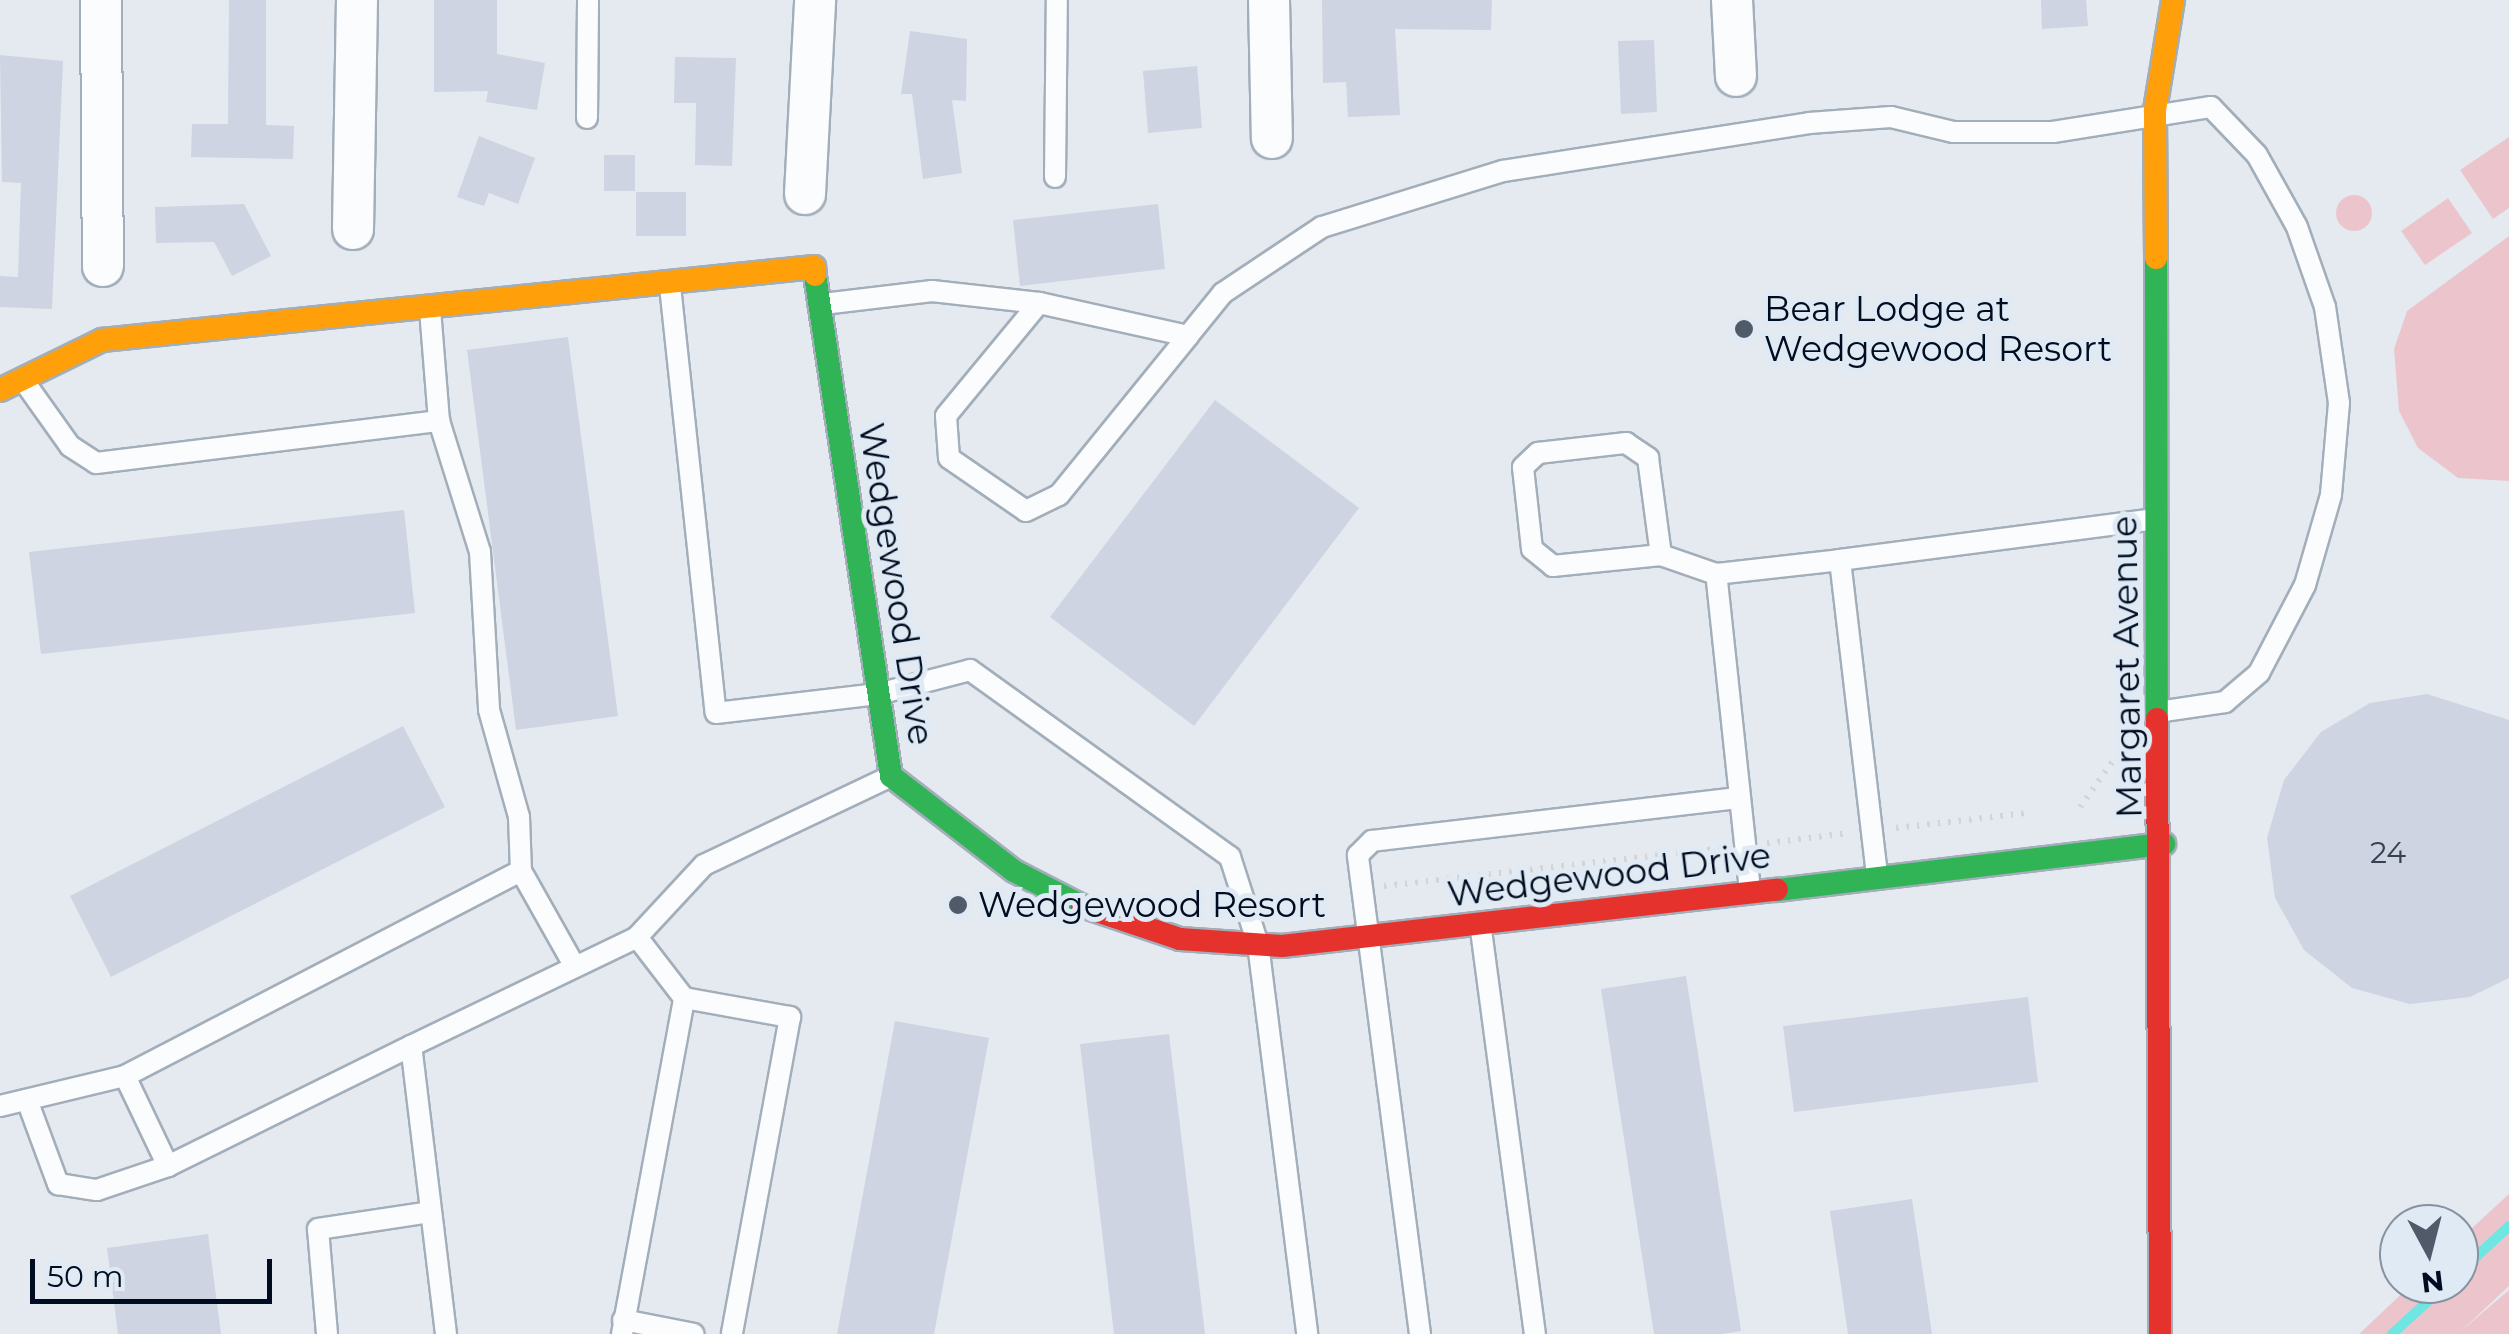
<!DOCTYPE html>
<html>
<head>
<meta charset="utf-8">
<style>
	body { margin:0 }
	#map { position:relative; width:2509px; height:1334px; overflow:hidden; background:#e5eaf0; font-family:Montserrat,sans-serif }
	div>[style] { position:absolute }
	.green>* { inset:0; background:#ecc5cc }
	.round { border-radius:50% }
	.stream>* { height:10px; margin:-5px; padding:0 5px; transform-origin:5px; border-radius:5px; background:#70e6e3 }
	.building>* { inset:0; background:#ced4e1 }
	.path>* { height:6px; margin-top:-3px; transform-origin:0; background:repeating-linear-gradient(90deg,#d2d4d6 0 2.5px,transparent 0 10.5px) }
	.roads { filter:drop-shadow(2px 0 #a2aeba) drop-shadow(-2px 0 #a2aeba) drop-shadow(0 2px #a2aeba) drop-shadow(0 -2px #a2aeba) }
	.lane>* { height:20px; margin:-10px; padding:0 10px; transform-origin:10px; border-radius:10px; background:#fbfcfd }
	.street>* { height:40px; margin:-20px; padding:0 20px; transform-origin:20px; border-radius:20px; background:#fbfcfd }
	.fast>* { height:22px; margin:-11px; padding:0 11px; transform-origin:11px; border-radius:11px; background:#30b455 }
	.slow>* { height:22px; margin:-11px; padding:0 11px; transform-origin:11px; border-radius:11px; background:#ff9f0a }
	.jam>* { height:22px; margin:-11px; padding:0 11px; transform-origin:11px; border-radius:11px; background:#e5322d }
	.dots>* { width:28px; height:28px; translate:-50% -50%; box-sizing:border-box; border:5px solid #e0eaf5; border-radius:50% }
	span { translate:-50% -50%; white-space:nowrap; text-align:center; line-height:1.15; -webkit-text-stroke:10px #e0eaf5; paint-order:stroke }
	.number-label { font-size:30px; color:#364152 }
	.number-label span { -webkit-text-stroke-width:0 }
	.poi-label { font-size:35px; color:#000d20 }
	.left { translate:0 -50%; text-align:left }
	.street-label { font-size:35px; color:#000d20 }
	.north { position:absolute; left:2379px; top:1204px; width:100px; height:100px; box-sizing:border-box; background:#e0eaf5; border:2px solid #8692a0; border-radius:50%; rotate:173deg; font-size:28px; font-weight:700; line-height:40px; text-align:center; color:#000d20 }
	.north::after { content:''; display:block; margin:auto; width:35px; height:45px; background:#505a69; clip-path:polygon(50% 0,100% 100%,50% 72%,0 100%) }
	.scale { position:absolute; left:30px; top:1259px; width:242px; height:45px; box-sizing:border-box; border:5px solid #000d20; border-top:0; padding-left:12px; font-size:30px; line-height:35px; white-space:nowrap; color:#000d20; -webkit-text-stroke:8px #e0eaf5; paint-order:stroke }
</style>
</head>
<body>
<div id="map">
	<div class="green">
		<div style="clip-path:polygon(2509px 137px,2509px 208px,2493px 219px,2460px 170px)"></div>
		<div class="round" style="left:2336px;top:195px;width:36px;height:36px"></div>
		<div style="clip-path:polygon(2448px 198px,2472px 233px,2425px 265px,2401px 231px)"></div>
		<div style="clip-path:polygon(2509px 236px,2509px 481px,2458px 478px,2418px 448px,2399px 411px,2394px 349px,2407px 311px)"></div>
		<div style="clip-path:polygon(2509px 1194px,2509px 1286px,2461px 1331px,2509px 1290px,2509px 1334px,2359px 1334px,2412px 1284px,2459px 1284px,2459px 1240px)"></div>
	</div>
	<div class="stream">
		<div style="left:2459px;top:1273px;width:69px;rotate:-43.2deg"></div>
		<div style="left:2392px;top:1334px;width:74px;rotate:-42.3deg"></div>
	</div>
	<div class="building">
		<div style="clip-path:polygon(229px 0,266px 0,266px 125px,294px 126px,293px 159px,191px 157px,192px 124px,228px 124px)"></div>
		<div style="clip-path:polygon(434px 0,497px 0,497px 54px,545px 63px,537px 110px,486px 102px,488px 91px,434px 92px)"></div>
		<div style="clip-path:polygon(1322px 0,1492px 0,1491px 30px,1395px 29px,1400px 115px,1348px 117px,1346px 82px,1323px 83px)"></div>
		<div style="clip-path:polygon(2041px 0,2086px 0,2088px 26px,2042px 29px)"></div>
		<div style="clip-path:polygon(910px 31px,967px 39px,966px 101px,952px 100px,962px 173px,923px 179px,912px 94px,901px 94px)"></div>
		<div style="clip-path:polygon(1654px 40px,1657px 112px,1621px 114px,1618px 41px)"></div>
		<div style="clip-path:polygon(0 55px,63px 61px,52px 309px,0 307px,0 276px,18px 277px,21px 183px,2px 182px)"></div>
		<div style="clip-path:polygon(675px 57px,736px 58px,732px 166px,695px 165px,696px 103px,674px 103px)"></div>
		<div style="clip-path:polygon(1197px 66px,1202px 128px,1148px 133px,1143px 71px)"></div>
		<div style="clip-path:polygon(479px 136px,535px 158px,518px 204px,489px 193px,484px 206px,457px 197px)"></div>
		<div style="clip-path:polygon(604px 155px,635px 155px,635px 191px,604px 191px)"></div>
		<div style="clip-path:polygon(636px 192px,686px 192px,686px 236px,636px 236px)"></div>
		<div style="clip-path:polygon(244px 204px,271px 256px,232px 276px,214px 242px,156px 243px,155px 207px)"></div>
		<div style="clip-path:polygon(1158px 204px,1165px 269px,1020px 286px,1013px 220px)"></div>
		<div style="clip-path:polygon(568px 337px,618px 716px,516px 730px,467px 350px)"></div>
		<div style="clip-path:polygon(1215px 400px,1359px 508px,1194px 726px,1050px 617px)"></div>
		<div style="clip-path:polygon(404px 510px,415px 613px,41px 654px,29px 552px)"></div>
		<div style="clip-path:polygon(2427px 694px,2509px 720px,2509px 978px,2470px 997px,2410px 1004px,2352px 988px,2304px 950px,2275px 898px,2267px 838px,2284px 780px,2321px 732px,2370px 703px)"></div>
		<div style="clip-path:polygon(403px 726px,445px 807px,111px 977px,70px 896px)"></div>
		<div style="clip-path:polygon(1686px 976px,1741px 1331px,1722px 1334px,1654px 1334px,1601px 989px)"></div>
		<div style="clip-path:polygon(2028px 997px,2038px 1082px,1794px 1112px,1783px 1026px)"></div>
		<div style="clip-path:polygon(895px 1021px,989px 1038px,934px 1334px,837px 1334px)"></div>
		<div style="clip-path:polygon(1169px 1034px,1205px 1334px,1114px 1334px,1080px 1044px)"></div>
		<div style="clip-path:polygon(1912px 1199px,1932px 1334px,1848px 1334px,1830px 1211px)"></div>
		<div style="clip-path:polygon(208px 1234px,221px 1334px,118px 1334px,107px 1248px)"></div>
	</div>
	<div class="path">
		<div style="left:2080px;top:807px;width:60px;rotate:-54.5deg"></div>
		<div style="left:1896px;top:828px;width:132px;rotate:-6.5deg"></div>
		<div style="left:1767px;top:843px;width:82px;rotate:-7deg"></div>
		<div style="left:1384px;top:886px;width:342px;rotate:-6.4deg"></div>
	</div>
	<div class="roads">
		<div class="lane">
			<div style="left:587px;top:118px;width:118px;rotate:-89.5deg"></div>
			<div style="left:1055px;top:177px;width:177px;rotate:-89.4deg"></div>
			<div style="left:670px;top:286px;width:429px;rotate:83.9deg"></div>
			<div style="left:716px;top:713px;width:163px;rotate:-6.7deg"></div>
			<div style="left:878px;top:694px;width:95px;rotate:-14.6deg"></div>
			<div style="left:970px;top:670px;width:320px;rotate:35.7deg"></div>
			<div style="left:1230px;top:857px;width:91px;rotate:72.2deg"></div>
			<div style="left:1258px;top:944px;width:393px;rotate:82.8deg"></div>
			<div style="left:823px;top:304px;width:110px;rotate:-6.8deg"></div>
			<div style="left:932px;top:291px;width:108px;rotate:6.4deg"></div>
			<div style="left:1188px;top:336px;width:153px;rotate:-167.5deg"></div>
			<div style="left:1039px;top:303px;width:146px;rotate:129.5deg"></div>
			<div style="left:946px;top:416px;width:42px;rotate:85.9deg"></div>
			<div style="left:949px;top:458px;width:93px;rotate:34.5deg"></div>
			<div style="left:1026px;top:511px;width:37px;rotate:-26deg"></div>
			<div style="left:1059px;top:495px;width:205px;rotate:-50.9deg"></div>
			<div style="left:1188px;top:336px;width:55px;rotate:-50.9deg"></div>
			<div style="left:1223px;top:293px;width:119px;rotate:-33.7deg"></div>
			<div style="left:1322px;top:227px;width:189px;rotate:-17.2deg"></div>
			<div style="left:1503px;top:171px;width:310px;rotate:-8.9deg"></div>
			<div style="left:1809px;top:123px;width:82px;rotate:-4.2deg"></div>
			<div style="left:1891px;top:117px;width:64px;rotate:13.6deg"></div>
			<div style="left:1953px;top:132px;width:100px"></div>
			<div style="left:2053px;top:132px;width:160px;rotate:-9deg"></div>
			<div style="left:2211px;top:107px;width:66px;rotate:46.2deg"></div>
			<div style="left:2257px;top:155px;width:82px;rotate:60.9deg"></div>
			<div style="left:2297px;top:227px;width:85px;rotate:70.7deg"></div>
			<div style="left:2325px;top:307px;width:97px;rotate:81.7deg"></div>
			<div style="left:2339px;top:403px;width:92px;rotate:95deg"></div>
			<div style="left:2331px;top:495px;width:94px;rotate:106.1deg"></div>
			<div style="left:2305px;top:585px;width:99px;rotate:117.6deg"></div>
			<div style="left:2259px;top:673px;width:45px;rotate:139.5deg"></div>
			<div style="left:2225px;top:702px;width:62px;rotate:171.6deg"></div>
			<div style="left:23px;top:380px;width:81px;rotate:54.5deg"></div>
			<div style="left:70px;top:446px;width:31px;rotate:33deg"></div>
			<div style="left:96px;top:463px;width:346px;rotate:-7deg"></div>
			<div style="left:439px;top:421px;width:113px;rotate:-94.6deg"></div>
			<div style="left:439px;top:421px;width:137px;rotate:72.6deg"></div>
			<div style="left:480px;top:552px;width:158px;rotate:86.7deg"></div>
			<div style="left:489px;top:710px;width:111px;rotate:74.3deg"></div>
			<div style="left:519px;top:817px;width:54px;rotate:87.9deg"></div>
			<div style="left:1661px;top:555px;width:109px;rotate:174.2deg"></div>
			<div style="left:1553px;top:566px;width:27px;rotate:-141deg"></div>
			<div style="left:1532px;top:549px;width:82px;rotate:-96.3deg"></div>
			<div style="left:1523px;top:467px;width:21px;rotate:-43deg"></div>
			<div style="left:1538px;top:453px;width:89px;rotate:-6.5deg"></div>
			<div style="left:1626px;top:443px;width:27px;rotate:34deg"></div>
			<div style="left:1648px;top:458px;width:98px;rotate:82.4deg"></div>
			<div style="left:1661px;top:555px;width:58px;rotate:19.1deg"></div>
			<div style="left:1840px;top:560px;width:318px;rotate:-7.4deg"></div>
			<div style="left:1750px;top:890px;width:318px;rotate:-96.1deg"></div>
			<div style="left:1716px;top:574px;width:125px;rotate:-6.4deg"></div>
			<div style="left:1840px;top:560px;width:318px;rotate:83.3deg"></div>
			<div style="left:1481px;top:930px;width:408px;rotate:82.4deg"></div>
			<div style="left:637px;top:937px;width:98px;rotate:-47.1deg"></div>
			<div style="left:704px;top:865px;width:205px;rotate:-25.4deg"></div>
			<div style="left:125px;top:1076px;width:446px;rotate:-27.4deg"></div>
			<div style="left:521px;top:871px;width:108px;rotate:60.6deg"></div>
			<div style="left:27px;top:1100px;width:90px;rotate:69.7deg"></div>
			<div style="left:58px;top:1184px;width:39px;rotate:9deg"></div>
			<div style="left:97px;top:1190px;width:75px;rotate:-18.7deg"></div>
			<div style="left:0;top:1106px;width:129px;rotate:-13.5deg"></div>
			<div style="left:125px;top:1076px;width:100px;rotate:64.5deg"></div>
			<div style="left:168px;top:1166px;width:271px;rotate:-26.3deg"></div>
			<div style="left:623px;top:1320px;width:72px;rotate:11.2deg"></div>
			<div style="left:327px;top:1334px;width:105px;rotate:-94.9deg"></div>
			<div style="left:318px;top:1229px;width:113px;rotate:-8.6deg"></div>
			<div style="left:446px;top:1334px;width:290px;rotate:-96.9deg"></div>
			<div style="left:411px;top:1046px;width:251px;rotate:-25.7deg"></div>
			<div style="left:637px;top:937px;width:77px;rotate:52.4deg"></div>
			<div style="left:684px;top:998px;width:108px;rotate:10.2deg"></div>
			<div style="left:790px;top:1017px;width:322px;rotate:100.4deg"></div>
			<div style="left:622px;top:1334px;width:342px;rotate:-79.5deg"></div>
			<div style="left:1420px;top:1334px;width:483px;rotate:-97.4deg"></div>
			<div style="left:1358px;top:855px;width:20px;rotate:-45deg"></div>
			<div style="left:1372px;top:841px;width:369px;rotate:-6.7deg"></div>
		</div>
		<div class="street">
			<div style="left:101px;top:0;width:266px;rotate:89.6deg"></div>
			<div style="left:1269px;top:0;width:138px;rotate:88.8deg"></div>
			<div style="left:1732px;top:0;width:76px;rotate:87deg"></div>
			<div style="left:805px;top:194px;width:194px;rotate:-87deg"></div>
			<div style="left:353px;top:229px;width:229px;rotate:-89deg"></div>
		</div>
		<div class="fast">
			<div style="left:2156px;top:258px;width:461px;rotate:89.9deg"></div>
			<div style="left:815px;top:275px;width:507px;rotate:81.37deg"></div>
			<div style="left:891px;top:776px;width:155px;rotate:37.7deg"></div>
			<div style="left:1014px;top:871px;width:76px;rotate:27.2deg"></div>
			<div style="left:1777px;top:890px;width:390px;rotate:-6.8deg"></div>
		</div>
		<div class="slow">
			<div style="left:2156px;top:258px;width:148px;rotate:-90.4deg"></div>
			<div style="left:2155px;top:110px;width:111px;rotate:-80.7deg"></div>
			<div style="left:0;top:390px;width:114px;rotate:-26.1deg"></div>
			<div style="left:102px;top:340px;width:716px;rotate:-5.85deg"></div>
			<div style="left:814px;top:267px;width:8px;rotate:83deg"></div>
		</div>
		<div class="jam">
			<div style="left:2157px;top:719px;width:615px;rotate:89.72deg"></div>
			<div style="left:1082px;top:906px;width:103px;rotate:18.6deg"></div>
			<div style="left:1180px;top:939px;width:102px;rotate:3.9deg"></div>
			<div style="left:1282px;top:946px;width:498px;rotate:-6.5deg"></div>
		</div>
	</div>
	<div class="dots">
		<div style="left:1744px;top:329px;background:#505a69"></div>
		<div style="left:958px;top:905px;background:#505a69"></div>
	</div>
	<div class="number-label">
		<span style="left:2388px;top:853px">24</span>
	</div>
	<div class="poi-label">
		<span class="left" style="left:1764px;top:329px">Bear Lodge at<br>Wedgewood Resort</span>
		<span class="left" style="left:978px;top:905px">Wedgewood Resort</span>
	</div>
	<div class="street-label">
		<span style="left:896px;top:584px;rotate:81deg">Wedgewood Drive</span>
		<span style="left:2127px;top:667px;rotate:-91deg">Margaret Avenue</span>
		<span style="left:1609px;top:875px;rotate:-7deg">Wedgewood Drive</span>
	</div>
	<div class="north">N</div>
	<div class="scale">50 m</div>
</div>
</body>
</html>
